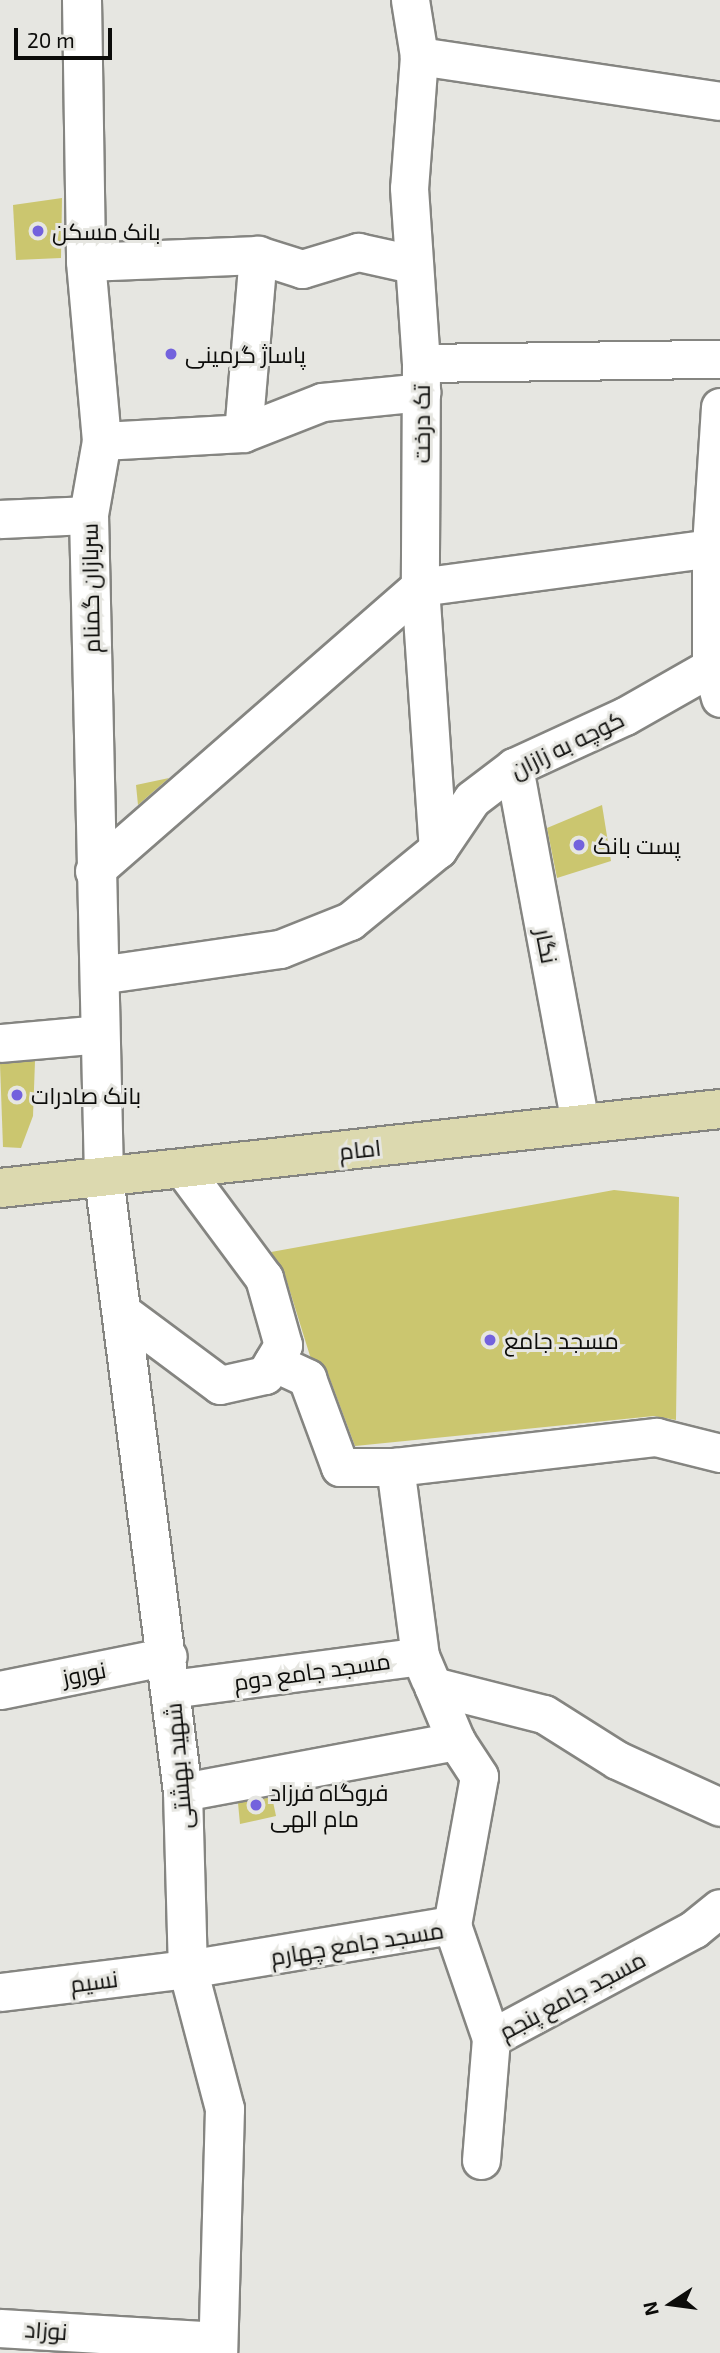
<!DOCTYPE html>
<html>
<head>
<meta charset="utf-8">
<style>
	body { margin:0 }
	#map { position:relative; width:720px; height:2353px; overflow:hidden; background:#e6e6e1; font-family:"Exo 2",Cairo,sans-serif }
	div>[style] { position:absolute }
	.building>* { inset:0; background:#cbc66f }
	.roads { filter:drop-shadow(2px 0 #858581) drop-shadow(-2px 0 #858581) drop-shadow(0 2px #858581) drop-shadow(0 -2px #858581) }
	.minor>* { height:37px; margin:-18.5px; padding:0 18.5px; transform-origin:18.5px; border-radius:18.5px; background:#fff }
	.tertiary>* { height:38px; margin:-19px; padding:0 19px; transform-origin:19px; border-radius:19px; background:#fff }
	.primary>* { height:38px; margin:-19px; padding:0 19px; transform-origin:19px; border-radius:19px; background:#dcd9af }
	.dots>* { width:19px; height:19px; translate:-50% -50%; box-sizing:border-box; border:4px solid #e6e6e1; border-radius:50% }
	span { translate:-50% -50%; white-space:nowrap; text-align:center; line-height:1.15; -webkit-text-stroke:6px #e6e6e1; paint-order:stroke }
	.poi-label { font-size:23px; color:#0c0c0a }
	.left { translate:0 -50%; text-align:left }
	.street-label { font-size:23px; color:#0c0c0a }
	.north { position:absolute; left:636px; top:2269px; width:70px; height:70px; -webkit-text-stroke:5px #e6e6e1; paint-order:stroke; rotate:257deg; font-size:19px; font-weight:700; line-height:28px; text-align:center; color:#0c0c0a }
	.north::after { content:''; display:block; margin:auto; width:24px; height:32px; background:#0c0c0a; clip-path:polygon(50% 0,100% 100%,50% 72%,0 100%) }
	.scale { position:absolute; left:14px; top:28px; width:98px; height:32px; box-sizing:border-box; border:4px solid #0c0c0a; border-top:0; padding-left:9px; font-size:21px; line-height:24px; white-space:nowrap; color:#0c0c0a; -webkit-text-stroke:5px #e6e6e1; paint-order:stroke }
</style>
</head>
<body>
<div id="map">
	<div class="building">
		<div style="clip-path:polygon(62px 198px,61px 258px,16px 260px,13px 205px)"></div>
		<div style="clip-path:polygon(169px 778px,138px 805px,136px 785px)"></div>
		<div style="clip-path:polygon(602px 805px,611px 861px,557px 878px,547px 828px)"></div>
		<div style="clip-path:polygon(35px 1061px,33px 1116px,21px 1148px,3px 1147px,0 1064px)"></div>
		<div style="clip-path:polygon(614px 1190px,679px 1197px,676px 1420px,654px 1416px,355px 1446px,327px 1371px,310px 1356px,284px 1272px,271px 1252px)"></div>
		<div style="clip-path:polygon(272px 1797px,276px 1816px,240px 1824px,238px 1803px)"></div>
	</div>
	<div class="roads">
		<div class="minor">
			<div style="left:410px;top:0;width:57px;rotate:80.9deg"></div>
			<div style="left:419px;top:56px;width:132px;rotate:94.3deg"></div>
			<div style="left:409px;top:188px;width:175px;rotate:86.1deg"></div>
			<div style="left:421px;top:363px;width:224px;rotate:90.3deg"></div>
			<div style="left:420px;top:587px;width:263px;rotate:86.1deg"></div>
			<div style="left:419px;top:56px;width:304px;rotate:8.5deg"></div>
			<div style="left:86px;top:262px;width:172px;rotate:-2.3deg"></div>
			<div style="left:258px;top:255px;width:46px;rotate:17.7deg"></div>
			<div style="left:302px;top:269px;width:59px;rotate:-16.9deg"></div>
			<div style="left:358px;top:252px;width:55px;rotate:12.5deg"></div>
			<div style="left:421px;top:363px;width:299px;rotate:-0.8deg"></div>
			<div style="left:720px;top:407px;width:141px;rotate:93.7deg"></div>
			<div style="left:711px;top:548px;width:116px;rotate:90deg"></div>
			<div style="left:711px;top:664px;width:35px;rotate:75deg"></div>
			<div style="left:243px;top:433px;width:179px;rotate:-85.2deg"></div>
			<div style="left:102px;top:441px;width:141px;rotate:-3.2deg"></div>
			<div style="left:243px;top:433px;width:85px;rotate:-21.4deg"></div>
			<div style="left:322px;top:402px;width:100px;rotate:-5.7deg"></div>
			<div style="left:0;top:519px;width:89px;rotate:-2.6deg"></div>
			<div style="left:514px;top:767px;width:363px;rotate:79.5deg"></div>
			<div style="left:94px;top:871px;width:432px;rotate:-41.1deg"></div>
			<div style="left:420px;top:587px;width:294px;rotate:-7.6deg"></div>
			<div style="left:99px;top:975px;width:183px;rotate:-8.2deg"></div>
			<div style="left:280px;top:949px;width:75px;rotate:-21.8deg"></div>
			<div style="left:350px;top:921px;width:114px;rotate:-39.3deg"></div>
			<div style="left:438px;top:849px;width:60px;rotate:-55.8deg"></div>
			<div style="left:472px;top:799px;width:53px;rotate:-37.3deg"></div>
			<div style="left:514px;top:767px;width:122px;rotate:-24.7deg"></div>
			<div style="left:625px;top:716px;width:109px;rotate:-29.6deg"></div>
			<div style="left:0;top:1043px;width:100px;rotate:-5.1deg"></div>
			<div style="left:122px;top:1312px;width:122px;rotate:36.7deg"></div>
			<div style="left:220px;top:1385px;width:46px;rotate:-12.5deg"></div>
			<div style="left:265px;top:1375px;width:35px;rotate:-59deg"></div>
			<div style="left:283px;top:1345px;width:70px;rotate:-105.8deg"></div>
			<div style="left:264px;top:1278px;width:136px;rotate:-126.6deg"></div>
			<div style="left:273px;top:1362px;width:38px;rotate:25deg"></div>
			<div style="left:307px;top:1378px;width:95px;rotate:69.7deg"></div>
			<div style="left:340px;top:1467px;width:55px"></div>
			<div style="left:420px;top:1656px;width:191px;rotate:-97.5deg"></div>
			<div style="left:395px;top:1467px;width:263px;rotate:-6.6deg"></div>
			<div style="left:656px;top:1437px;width:66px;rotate:14deg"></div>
			<div style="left:171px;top:1689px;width:251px;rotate:-7.5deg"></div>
			<div style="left:420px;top:1656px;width:25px;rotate:67deg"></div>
			<div style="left:0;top:1690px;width:171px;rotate:-11.4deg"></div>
			<div style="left:183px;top:1792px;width:278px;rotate:-10.6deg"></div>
			<div style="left:452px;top:1925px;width:151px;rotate:-79.7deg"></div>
			<div style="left:479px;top:1776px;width:42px;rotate:-123.3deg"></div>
			<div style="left:456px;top:1741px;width:60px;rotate:-112.7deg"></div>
			<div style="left:433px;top:1686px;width:114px;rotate:14.2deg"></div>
			<div style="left:544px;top:1714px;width:86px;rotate:32.2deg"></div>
			<div style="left:617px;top:1760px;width:113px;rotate:24.5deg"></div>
			<div style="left:0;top:1992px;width:189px;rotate:-7deg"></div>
			<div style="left:188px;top:1969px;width:268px;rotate:-9.5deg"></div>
			<div style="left:452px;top:1925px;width:120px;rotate:71deg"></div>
			<div style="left:481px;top:2160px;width:122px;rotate:-85.3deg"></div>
			<div style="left:491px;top:2038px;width:230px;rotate:-28.2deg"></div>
			<div style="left:694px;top:1929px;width:33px;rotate:-39deg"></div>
			<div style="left:0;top:2328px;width:218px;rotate:3.4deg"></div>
		</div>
		<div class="tertiary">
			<div style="left:82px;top:0;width:262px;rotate:89.1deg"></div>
			<div style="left:86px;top:262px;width:180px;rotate:84.9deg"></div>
			<div style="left:102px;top:441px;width:75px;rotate:100deg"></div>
			<div style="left:89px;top:515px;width:663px;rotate:88.7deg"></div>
			<div style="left:104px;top:1178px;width:619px;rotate:82.67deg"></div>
			<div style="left:183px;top:1792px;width:177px;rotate:88.4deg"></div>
			<div style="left:188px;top:1969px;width:145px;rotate:75.2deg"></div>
			<div style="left:225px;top:2109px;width:244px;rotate:91.6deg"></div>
		</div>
		<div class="primary">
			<div style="left:0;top:1188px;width:724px;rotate:-6.26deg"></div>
		</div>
	</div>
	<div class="dots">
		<div style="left:38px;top:231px;background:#7362dd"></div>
		<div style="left:171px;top:354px;background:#7362dd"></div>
		<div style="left:579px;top:845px;background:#7362dd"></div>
		<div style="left:17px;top:1095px;background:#7362dd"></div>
		<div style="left:490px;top:1340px;background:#7362dd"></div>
		<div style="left:256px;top:1805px;background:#7362dd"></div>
	</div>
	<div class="poi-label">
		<span class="left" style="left:52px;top:231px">بانک مسکن</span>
		<span class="left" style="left:185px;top:354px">پاساژ گرمینی</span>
		<span class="left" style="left:593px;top:845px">پست بانک</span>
		<span class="left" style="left:31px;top:1095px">بانک صادرات</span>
		<span class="left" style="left:504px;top:1340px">مسجد جامع</span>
		<span class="left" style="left:270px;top:1805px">فروگاه فرزاد<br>مام الهی</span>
	</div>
	<div class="street-label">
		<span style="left:421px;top:424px;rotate:-90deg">تک درخت</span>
		<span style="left:90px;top:588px;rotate:-91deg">سربازان گمنام</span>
		<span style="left:567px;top:744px;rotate:-26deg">کوچه به زازان</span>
		<span style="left:547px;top:946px;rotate:79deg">نگار</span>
		<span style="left:360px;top:1149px;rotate:-6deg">امام</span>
		<span style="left:312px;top:1671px;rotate:-8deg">مسجد جامع دوم</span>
		<span style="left:84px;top:1673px;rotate:-11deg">نوروز</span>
		<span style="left:178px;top:1766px;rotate:-95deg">شهید بهشتی</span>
		<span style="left:357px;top:1943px;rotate:-9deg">مسجد جامع چهارم</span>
		<span style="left:94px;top:1981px;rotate:-7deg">نسیم</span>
		<span style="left:572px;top:1995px;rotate:-28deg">مسجد جامع پنجم</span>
		<span style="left:46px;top:2330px;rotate:4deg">نوزاد</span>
	</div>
	<div class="north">N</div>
	<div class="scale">20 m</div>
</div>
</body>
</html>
